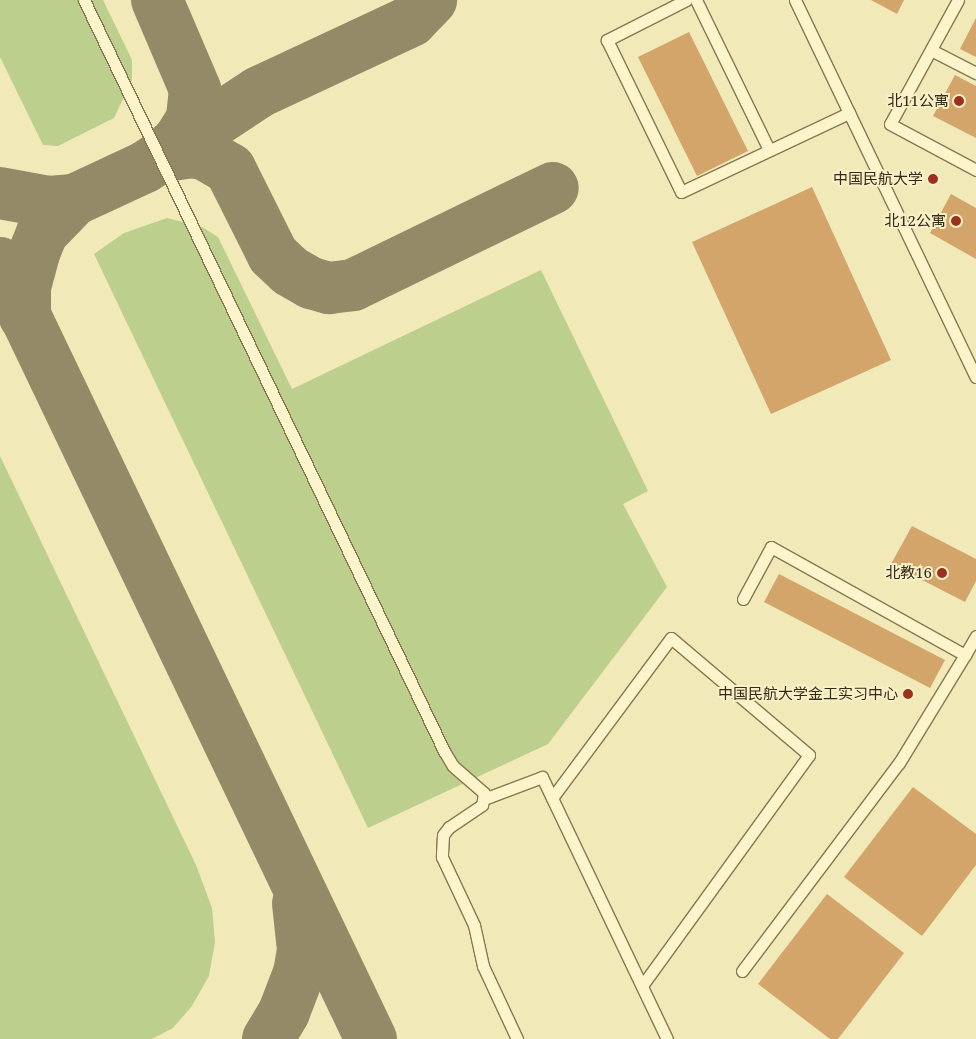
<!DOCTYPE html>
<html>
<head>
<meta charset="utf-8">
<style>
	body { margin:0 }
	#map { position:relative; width:976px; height:1039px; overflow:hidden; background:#f1e9b8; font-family:"Noto Serif","Noto Sans SC",serif }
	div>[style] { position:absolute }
	.green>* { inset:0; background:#bdcf8c }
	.taxiway>* { height:52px; margin:-26px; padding:0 26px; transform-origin:26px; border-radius:26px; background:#938a68 }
	.building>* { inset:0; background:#d3a56a }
	.roads { filter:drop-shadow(1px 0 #887752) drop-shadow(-1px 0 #887752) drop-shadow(0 1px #887752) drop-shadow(0 -1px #887752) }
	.service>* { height:11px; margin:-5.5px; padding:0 5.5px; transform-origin:5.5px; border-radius:5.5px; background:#fcf5cb }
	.dots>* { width:14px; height:14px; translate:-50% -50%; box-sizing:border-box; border:2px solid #f8f1c8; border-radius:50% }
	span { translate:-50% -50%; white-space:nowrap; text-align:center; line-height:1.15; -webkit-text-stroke:4px #f8f1c8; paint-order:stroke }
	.poi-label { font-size:15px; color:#352b19 }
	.right { translate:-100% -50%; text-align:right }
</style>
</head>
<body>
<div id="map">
	<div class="green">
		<div style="clip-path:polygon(0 0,103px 0,132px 60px,132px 80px,114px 118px,58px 146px,43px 145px,0 57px)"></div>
		<div style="clip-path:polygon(167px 218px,202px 227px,218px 237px,292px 389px,541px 270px,648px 491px,623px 504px,667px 587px,548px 744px,368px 828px,94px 254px,124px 233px)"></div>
		<div style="clip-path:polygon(0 456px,196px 865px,212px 908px,215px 942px,209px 976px,192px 1006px,173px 1028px,152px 1039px,0 1039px)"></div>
	</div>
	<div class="taxiway">
		<div style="left:157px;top:0;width:97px;rotate:66.9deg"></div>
		<div style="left:195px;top:89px;width:30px;rotate:96deg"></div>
		<div style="left:192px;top:119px;width:25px;rotate:122deg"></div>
		<div style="left:179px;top:140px;width:25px;rotate:138deg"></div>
		<div style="left:160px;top:157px;width:30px;rotate:-9deg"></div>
		<div style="left:190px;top:152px;width:14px;rotate:8deg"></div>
		<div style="left:204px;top:154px;width:30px;rotate:30deg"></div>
		<div style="left:230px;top:169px;width:96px;rotate:63.4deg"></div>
		<div style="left:273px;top:255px;width:23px;rotate:43deg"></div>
		<div style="left:290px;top:271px;width:24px;rotate:30deg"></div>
		<div style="left:311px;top:283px;width:19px;rotate:16deg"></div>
		<div style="left:329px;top:288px;width:24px;rotate:-7deg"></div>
		<div style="left:353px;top:285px;width:222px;rotate:-25.9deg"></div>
		<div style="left:0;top:193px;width:50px;rotate:10.4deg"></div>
		<div style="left:49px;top:202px;width:25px;rotate:-5deg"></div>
		<div style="left:0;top:263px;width:860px;rotate:64.45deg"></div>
		<div style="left:25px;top:317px;width:30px;rotate:-90deg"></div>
		<div style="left:25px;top:287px;width:35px;rotate:-75deg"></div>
		<div style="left:34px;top:253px;width:22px;rotate:-68deg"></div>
		<div style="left:42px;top:233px;width:46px;rotate:-45.9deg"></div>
		<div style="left:74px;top:200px;width:78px;rotate:-24.9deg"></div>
		<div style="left:145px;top:167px;width:136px;rotate:-33.3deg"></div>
		<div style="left:259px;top:92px;width:168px;rotate:-25deg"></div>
		<div style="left:411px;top:21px;width:29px;rotate:-46deg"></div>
		<div style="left:268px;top:1039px;width:31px;rotate:-59deg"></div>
		<div style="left:284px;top:1012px;width:42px;rotate:-69deg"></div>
		<div style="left:299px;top:973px;width:23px;rotate:-80deg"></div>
		<div style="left:303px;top:950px;width:47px;rotate:-96.1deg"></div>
	</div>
	<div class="building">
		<div style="clip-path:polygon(871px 0,904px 0,897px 14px)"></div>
		<div style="clip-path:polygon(976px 18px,976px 57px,960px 49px)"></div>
		<div style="clip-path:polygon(689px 32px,748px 151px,697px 176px,638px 57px)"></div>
		<div style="clip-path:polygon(955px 75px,976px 86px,976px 138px,933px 116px)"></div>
		<div style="clip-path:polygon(812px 187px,891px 360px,771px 414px,692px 242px)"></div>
		<div style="clip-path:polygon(951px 194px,976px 208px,976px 259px,930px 233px)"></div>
		<div style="clip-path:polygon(912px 526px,976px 559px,976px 581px,965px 602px,891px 564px)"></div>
		<div style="clip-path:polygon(779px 574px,945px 660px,930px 688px,764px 602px)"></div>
		<div style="clip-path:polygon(913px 787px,976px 834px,976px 865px,922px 936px,844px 877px)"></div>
		<div style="clip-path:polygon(827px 894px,904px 953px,838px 1039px,830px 1039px,758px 984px)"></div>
	</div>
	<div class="roads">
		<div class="service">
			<div style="left:84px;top:0;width:833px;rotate:64.39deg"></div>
			<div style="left:444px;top:751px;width:17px;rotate:59deg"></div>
			<div style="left:453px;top:766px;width:41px;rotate:41.1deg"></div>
			<div style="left:484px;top:793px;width:12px;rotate:99deg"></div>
			<div style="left:482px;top:805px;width:40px;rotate:146deg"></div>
			<div style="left:449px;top:827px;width:10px;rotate:127deg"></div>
			<div style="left:443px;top:835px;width:22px;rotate:93deg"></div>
			<div style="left:442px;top:857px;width:75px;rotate:64.8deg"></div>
			<div style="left:474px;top:925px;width:42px;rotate:77.6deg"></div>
			<div style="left:483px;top:966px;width:81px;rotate:65deg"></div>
			<div style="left:686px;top:0;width:89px;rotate:153.1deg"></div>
			<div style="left:607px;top:40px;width:169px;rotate:64deg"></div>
			<div style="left:681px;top:192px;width:186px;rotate:-25.2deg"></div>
			<div style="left:696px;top:0;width:167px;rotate:64deg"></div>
			<div style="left:795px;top:0;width:418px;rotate:64.4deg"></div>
			<div style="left:958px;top:0;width:141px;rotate:118.7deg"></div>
			<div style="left:890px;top:124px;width:98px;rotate:28.1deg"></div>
			<div style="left:931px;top:50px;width:51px;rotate:27.1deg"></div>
			<div style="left:743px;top:599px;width:59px;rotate:-61.7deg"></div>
			<div style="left:771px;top:547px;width:222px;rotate:29.1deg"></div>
			<div style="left:965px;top:655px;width:22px;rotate:-60deg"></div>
			<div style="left:552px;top:798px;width:199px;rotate:-53.4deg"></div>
			<div style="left:671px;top:638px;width:181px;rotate:40.3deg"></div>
			<div style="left:809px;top:755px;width:285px;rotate:125.9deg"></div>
			<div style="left:484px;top:799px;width:62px;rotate:-20.8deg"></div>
			<div style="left:542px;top:777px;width:290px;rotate:64.5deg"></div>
			<div style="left:742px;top:971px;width:261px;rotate:-53deg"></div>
			<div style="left:899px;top:763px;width:127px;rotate:-58.6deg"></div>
		</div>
	</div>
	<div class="dots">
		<div style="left:959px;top:101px;background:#9c2f1d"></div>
		<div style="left:933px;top:179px;background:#9c2f1d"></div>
		<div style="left:956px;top:221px;background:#9c2f1d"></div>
		<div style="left:942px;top:573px;background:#9c2f1d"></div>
		<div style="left:908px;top:694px;background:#9c2f1d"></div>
	</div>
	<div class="poi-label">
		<span class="right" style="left:949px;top:101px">北11公寓</span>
		<span class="right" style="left:923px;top:179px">中国民航大学</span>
		<span class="right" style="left:946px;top:221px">北12公寓</span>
		<span class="right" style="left:932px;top:573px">北教16</span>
		<span class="right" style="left:898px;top:694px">中国民航大学金工实习中心</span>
	</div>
</div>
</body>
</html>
